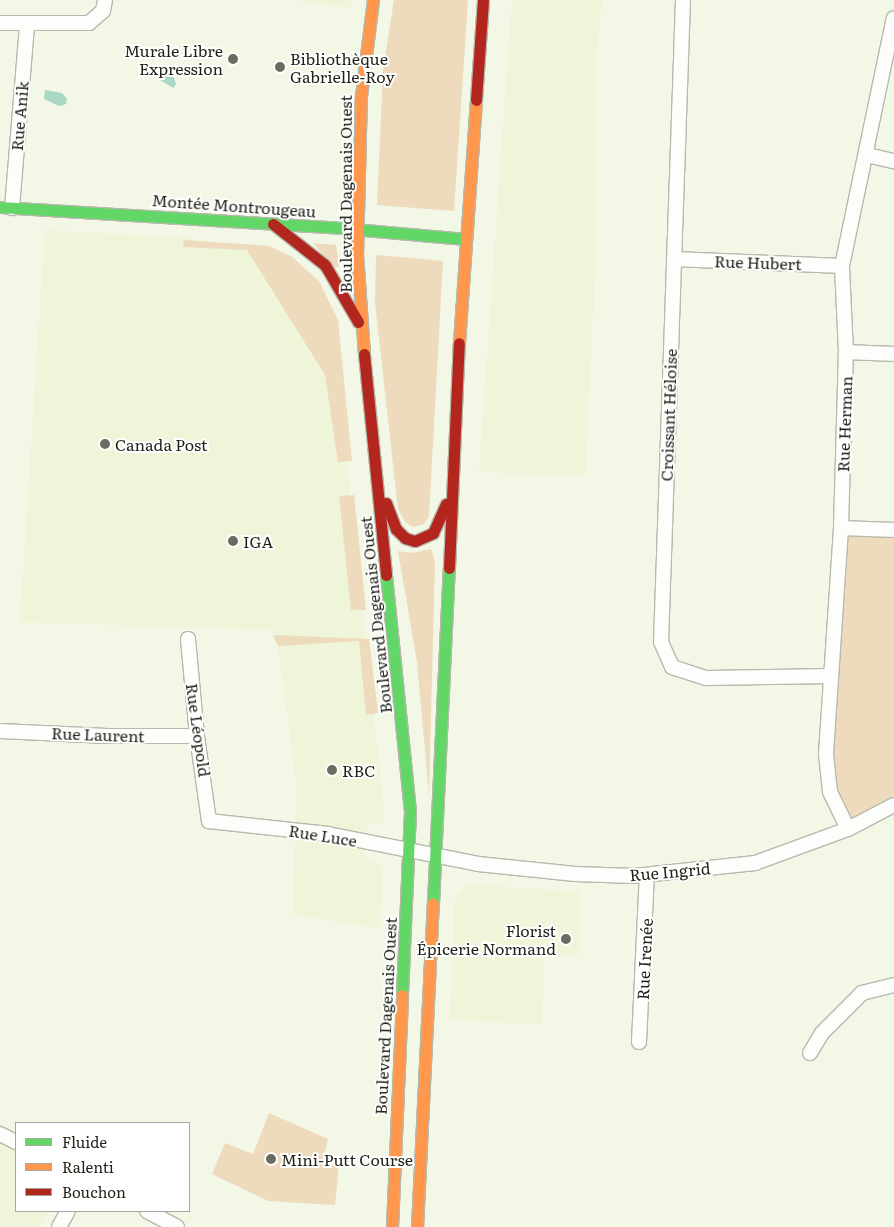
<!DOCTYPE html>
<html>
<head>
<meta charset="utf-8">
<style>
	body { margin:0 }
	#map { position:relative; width:894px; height:1227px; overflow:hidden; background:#f2f7e6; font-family:Literata,serif }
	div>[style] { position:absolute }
	.built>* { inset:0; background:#eef5d9 }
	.green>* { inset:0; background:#eedabc }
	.water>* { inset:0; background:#a8d7c2 }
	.roads { filter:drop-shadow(1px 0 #b6b9ad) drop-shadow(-1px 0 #b6b9ad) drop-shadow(0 1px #b6b9ad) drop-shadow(0 -1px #b6b9ad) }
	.street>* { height:14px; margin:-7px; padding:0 7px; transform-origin:7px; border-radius:7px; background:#fdfefb }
	.fast>* { height:11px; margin:-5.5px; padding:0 5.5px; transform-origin:5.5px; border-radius:5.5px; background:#63d668 }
	.slow>* { height:11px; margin:-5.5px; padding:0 5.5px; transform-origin:5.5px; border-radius:5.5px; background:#ff974d }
	.jam>* { height:11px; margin:-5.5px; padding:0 5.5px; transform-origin:5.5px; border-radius:5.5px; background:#b3261e }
	.dots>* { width:14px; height:14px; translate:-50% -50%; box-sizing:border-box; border:2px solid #fff; border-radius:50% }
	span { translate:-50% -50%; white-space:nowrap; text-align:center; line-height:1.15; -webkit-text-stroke:4px #fff; paint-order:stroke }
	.poi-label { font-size:16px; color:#1f2217 }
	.right { translate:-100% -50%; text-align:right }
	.left { translate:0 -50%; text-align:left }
	.street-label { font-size:16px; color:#1f2217 }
	.legend { position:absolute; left:15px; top:1122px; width:175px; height:90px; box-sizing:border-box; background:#fff; border:1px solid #a5a7a2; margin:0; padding:6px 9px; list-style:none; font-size:15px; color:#1f2217 }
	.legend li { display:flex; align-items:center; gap:10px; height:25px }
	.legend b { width:25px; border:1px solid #a5a7a2 }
</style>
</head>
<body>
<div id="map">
	<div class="built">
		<div style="clip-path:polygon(293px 0,352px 0,351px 8px)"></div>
		<div style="clip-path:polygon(512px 0,602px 0,597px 51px,597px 231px,585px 476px,479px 472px)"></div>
		<div style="clip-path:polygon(45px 230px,185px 238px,260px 250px,335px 351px,385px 822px,367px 825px,364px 856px,383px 866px,380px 928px,294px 915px,296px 780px,278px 646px,271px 630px,20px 622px)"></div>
		<div style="clip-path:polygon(467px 884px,579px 892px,579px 955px,544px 954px,542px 1025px,450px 1019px,455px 898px)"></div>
		<div style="clip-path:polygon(0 1137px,16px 1146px,16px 1211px,49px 1211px,39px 1227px,0 1227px)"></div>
	</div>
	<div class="green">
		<div style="clip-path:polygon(394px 0,468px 0,454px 211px,377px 205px,383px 70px)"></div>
		<div style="clip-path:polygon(184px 240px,269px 246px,291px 256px,319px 281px,338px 320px,352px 461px,338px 462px,325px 375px,247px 250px,183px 247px)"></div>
		<div style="clip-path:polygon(313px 243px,336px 245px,339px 266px,335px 268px)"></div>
		<div style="clip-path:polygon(376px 255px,443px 261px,429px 516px,424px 524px,413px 527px,405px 522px,398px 509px,375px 302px)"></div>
		<div style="clip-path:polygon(354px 495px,366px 610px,351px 610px,339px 496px)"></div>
		<div style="clip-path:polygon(868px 525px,894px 527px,894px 805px,848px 829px,826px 754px,840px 539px)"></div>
		<div style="clip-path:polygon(431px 549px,435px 561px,429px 795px,417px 662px,398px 551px,411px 553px)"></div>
		<div style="clip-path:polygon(273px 635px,369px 639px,378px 713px,366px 715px,359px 641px,278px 646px)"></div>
		<div style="clip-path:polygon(269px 1113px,328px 1139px,322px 1164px,339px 1165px,335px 1205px,268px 1201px,212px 1174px,225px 1143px,253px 1154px)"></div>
	</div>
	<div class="water">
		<div style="clip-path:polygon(161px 68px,173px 75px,176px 84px,173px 88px,157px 78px,156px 74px)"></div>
		<div style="clip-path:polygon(45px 90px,62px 93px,67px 99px,66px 104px,59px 106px,44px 99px)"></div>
	</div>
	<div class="roads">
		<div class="street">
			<div style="left:683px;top:0;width:642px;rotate:91.96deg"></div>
			<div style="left:661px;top:642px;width:27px;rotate:66deg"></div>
			<div style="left:672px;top:667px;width:36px;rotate:18deg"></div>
			<div style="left:706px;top:678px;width:125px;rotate:-0.9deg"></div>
			<div style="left:0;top:23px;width:89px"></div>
			<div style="left:89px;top:23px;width:18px;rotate:-41deg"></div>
			<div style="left:103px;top:11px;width:11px;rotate:-80deg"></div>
			<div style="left:867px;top:155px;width:28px;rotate:13deg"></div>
			<div style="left:12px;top:208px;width:184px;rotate:-85.3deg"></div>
			<div style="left:674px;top:259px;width:168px;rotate:2.4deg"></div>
			<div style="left:846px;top:352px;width:48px;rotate:2.4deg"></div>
			<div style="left:841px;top:528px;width:53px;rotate:2.2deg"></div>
			<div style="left:188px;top:639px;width:97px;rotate:84.7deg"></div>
			<div style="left:197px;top:736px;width:86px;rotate:82deg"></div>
			<div style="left:209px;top:821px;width:120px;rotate:6.2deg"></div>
			<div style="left:328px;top:834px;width:153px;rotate:11.3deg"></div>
			<div style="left:478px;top:864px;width:98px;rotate:5.9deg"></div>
			<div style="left:575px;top:874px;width:59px;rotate:1.9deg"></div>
			<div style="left:634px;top:876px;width:122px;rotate:-6.1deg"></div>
			<div style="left:755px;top:863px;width:99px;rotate:-20.1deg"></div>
			<div style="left:848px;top:829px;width:52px;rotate:-27.6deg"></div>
			<div style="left:0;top:731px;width:107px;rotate:2.7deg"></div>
			<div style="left:107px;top:736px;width:90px"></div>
			<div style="left:848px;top:829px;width:41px;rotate:-115.9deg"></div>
			<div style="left:830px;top:792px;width:38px;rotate:-96deg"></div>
			<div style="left:826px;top:754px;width:226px;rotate:-86.2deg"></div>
			<div style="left:841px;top:528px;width:176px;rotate:-88.4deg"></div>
			<div style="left:846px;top:352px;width:86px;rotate:-92.7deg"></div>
			<div style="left:842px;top:266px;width:253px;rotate:-78.2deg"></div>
			<div style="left:639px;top:1042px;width:167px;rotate:-87.3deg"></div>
			<div style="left:810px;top:1053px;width:23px;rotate:-59deg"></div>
			<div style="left:822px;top:1033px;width:57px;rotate:-45deg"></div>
			<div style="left:862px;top:993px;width:33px;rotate:-14deg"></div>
			<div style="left:0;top:1134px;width:18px;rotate:27deg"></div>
			<div style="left:147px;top:1211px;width:34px;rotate:28deg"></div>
			<div style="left:59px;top:1227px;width:18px;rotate:-61deg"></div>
		</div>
		<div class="fast">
			<div style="left:0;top:207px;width:332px;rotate:3.5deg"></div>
			<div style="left:331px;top:227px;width:135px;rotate:5.1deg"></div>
			<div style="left:386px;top:575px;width:237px;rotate:84.2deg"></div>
			<div style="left:410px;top:811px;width:184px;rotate:92.5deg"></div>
			<div style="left:433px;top:903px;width:335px;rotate:-87.3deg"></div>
		</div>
		<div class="slow">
			<div style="left:459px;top:343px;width:244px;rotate:-86deg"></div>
			<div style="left:364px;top:354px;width:99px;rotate:-94deg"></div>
			<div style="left:357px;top:255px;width:159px;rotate:-88.6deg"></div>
			<div style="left:361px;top:96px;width:97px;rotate:-82.9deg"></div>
			<div style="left:392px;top:1227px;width:232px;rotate:-87.5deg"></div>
			<div style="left:417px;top:1227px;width:324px;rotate:-87.2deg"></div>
		</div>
		<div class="jam">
			<div style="left:476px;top:100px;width:100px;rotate:-86deg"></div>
			<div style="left:273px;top:224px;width:66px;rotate:38.3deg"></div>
			<div style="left:325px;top:265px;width:66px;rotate:59.9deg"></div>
			<div style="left:364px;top:354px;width:222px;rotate:84.3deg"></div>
			<div style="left:386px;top:503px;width:28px;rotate:69deg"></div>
			<div style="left:396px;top:529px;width:13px;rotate:45deg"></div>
			<div style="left:405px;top:538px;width:10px;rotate:17deg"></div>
			<div style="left:415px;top:541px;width:20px;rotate:-24deg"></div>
			<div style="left:433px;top:533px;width:32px;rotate:-66deg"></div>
			<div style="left:449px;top:568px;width:225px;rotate:-87.5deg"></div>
		</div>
	</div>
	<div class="dots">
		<div style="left:233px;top:59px;background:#696d5f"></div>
		<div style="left:280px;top:67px;background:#696d5f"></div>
		<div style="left:105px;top:444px;background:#696d5f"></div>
		<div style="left:233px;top:541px;background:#696d5f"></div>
		<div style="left:332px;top:770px;background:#696d5f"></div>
		<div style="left:566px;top:939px;background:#696d5f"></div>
		<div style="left:271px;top:1159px;background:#696d5f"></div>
	</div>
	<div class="poi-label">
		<span class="right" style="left:223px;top:59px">Murale Libre<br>Expression</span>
		<span class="left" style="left:290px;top:67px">Bibliothèque<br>Gabrielle-Roy</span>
		<span class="left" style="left:115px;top:444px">Canada Post</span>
		<span class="left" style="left:243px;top:541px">IGA</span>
		<span class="left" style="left:342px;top:770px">RBC</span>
		<span class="right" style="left:556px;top:939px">Florist<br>Épicerie Normand</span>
		<span class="left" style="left:281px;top:1159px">Mini-Putt Course</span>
	</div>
	<div class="street-label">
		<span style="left:19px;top:116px;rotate:-85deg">Rue Anik</span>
		<span style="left:345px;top:194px;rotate:-90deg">Boulevard Dagenais Ouest</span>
		<span style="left:234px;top:205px;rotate:4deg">Montée Montrougeau</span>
		<span style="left:758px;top:262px;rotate:2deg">Rue Hubert</span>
		<span style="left:668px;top:415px;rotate:-88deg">Croissant Héloise</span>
		<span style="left:844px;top:424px;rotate:-88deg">Rue Herman</span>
		<span style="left:375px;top:615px;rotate:-96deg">Boulevard Dagenais Ouest</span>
		<span style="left:199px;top:730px;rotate:82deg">Rue Léopold</span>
		<span style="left:98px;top:734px;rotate:2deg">Rue Laurent</span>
		<span style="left:323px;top:835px;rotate:9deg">Rue Luce</span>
		<span style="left:670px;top:871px;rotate:-5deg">Rue Ingrid</span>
		<span style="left:644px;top:959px;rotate:-87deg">Rue Irenée</span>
		<span style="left:385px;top:1016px;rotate:-87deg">Boulevard Dagenais Ouest</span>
	</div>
	<ul class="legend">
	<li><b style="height:6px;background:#63d668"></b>Fluide</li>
	<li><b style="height:6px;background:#ff974d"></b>Ralenti</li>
	<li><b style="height:6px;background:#b3261e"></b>Bouchon</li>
	</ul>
</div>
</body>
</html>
